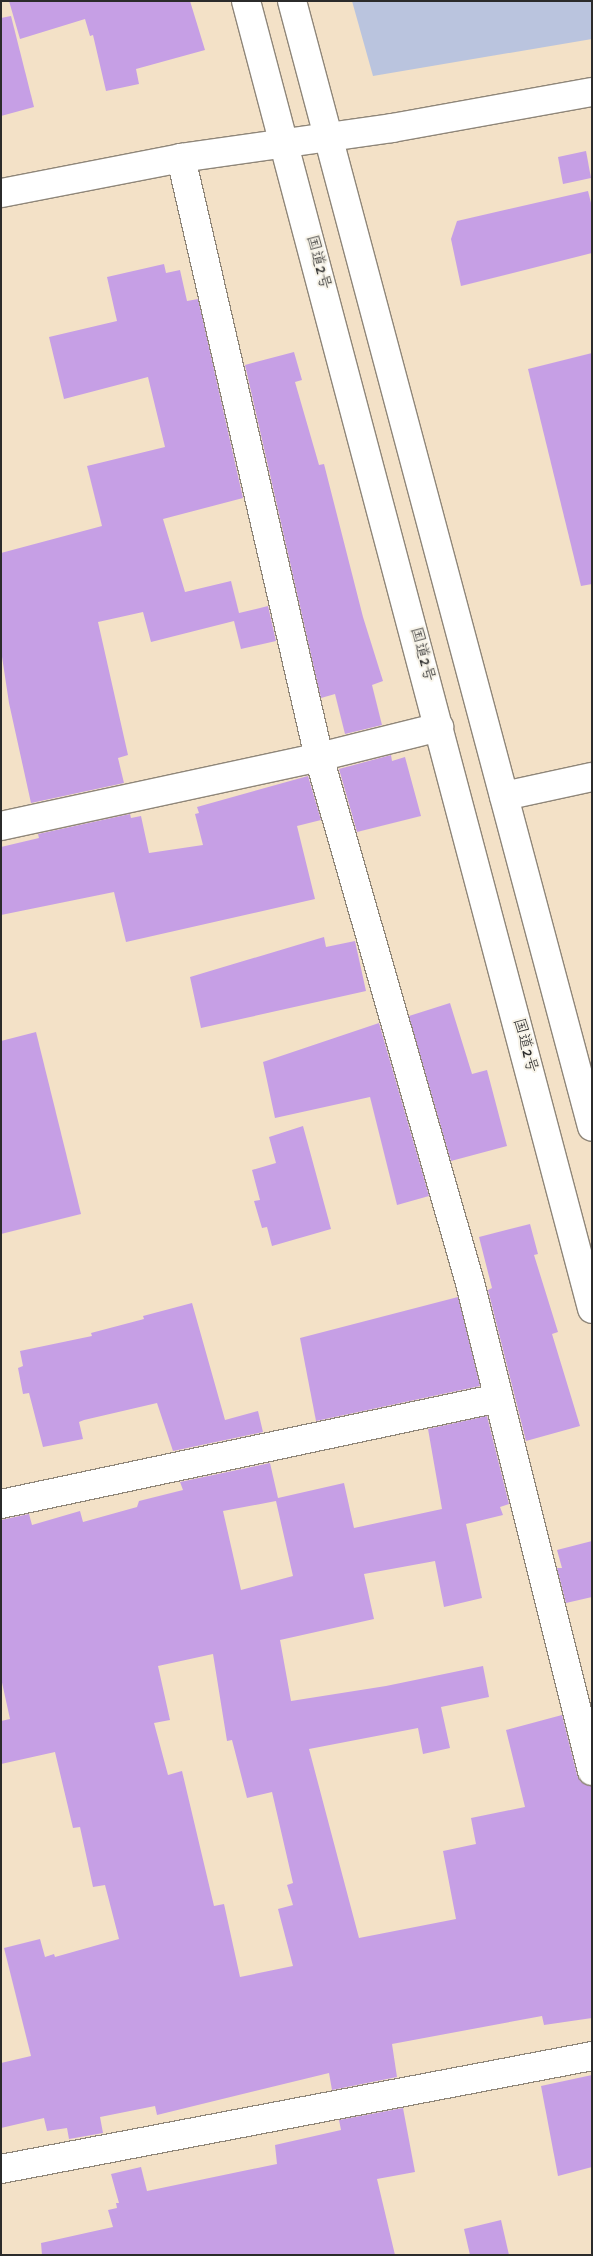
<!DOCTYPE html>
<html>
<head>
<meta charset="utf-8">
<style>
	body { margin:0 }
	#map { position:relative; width:593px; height:2256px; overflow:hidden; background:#f3e1c7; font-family:"Gochi Hand","Klee One",sans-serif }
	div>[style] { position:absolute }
	.industrial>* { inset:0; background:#bac4de }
	.building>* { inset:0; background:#c69fe5 }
	.roads { filter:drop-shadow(1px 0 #8f8679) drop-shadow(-1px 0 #8f8679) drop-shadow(0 1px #8f8679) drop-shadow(0 -1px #8f8679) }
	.street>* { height:28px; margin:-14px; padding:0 14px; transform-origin:14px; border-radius:14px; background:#fff }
	.secondary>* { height:28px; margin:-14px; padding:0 14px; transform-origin:14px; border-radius:14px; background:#fff }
	.highway>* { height:28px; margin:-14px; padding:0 14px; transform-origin:14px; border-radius:14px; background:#fff }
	span { translate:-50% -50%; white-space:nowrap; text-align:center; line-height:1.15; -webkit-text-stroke:4px #f7f3e8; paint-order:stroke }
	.street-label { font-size:16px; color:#2b2b2b }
	.frame { position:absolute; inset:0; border:2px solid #2b2b2b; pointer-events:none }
</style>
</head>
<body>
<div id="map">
	<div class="industrial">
		<div style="clip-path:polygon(352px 1px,592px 1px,592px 39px,373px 76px)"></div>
	</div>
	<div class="building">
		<div style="clip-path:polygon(9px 1px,190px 1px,205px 50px,136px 69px,139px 84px,106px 91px,93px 35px,90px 36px,85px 19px,20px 39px)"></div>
		<div style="clip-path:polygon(11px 16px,34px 107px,1px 116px,1px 18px)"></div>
		<div style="clip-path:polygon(586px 151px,591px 178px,563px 184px,558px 157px)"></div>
		<div style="clip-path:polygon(588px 191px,592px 207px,592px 253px,461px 286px,451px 239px,457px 221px)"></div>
		<div style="clip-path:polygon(164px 264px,166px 273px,180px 270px,187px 301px,198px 299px,243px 498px,163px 519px,185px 592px,231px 581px,239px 613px,268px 606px,276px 641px,241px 649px,234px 621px,151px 642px,143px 612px,98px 622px,128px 755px,118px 758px,124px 783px,31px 803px,9px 703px,1px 650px,1px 553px,102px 526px,87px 466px,165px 447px,148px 377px,64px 399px,49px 337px,117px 321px,107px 277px)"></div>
		<div style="clip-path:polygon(294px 352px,302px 380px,295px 382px,319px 465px,324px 464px,363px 617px,383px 681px,372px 685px,382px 725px,345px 734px,335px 694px,321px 698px,245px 365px)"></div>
		<div style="clip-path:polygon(592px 353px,592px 584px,581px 586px,528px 369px)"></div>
		<div style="clip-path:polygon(391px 755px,392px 761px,405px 757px,421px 816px,357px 832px,339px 769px)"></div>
		<div style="clip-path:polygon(308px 776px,321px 820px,297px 826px,315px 899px,126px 942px,114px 892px,1px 915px,1px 847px,39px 838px,38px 834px,130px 814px,131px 818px,141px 816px,149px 853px,203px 845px,195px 814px,199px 813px,197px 807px)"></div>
		<div style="clip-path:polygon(324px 937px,326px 947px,355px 941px,366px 991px,201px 1028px,190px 977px)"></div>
		<div style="clip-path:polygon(450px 1003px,472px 1074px,487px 1070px,507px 1146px,451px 1161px,409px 1016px)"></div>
		<div style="clip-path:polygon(379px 1023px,429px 1196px,397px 1205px,370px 1097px,275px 1118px,263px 1062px)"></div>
		<div style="clip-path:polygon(36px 1032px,81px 1214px,1px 1234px,1px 1041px)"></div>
		<div style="clip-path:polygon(303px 1126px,331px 1229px,272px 1246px,267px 1227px,262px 1228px,254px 1201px,260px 1200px,252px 1170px,276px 1163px,269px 1137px)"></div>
		<div style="clip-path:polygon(530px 1224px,538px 1254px,534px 1255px,558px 1332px,552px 1334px,580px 1426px,526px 1441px,488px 1290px,492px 1288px,479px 1237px)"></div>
		<div style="clip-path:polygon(458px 1297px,480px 1386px,316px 1421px,300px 1338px)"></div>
		<div style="clip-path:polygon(192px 1303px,225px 1420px,258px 1411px,263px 1432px,173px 1451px,157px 1403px,84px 1420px,79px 1422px,83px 1439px,43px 1447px,29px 1393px,23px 1394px,18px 1368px,23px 1366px,20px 1351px,92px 1336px,91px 1333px,144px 1319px,143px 1316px)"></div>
		<div style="clip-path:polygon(evenodd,487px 1416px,509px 1504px,500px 1507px,503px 1515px,466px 1524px,482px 1598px,444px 1607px,435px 1561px,364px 1574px,374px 1619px,280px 1640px,291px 1701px,386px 1686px,483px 1666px,489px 1697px,441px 1707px,450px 1748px,423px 1754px,418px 1728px,309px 1749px,359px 1938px,456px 1919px,443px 1851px,476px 1844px,471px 1818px,525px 1807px,506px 1730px,562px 1715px,577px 1775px,581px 1782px,592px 1786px,592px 2018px,544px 2025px,542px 2016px,392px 2044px,397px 2077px,332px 2090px,329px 2073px,157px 2115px,155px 2106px,100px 2117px,103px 2133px,69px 2139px,67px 2128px,47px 2131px,44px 2118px,1px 2128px,1px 2063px,31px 2056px,4px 1948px,40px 1939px,45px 1957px,54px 1954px,55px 1957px,119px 1939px,105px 1885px,93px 1887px,80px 1827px,73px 1828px,55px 1752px,1px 1764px,1px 1721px,10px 1719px,1px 1678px,1px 1520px,29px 1514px,32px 1525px,80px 1511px,83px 1522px,137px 1507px,139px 1501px,183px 1490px,180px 1482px,270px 1463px,278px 1498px,344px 1483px,354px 1528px,442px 1509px,428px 1429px,487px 1416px,276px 1501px,293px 1576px,241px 1590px,223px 1511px,276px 1501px,487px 1416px,213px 1654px,227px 1741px,232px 1740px,247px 1798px,272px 1792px,293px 1883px,287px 1885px,293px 1905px,278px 1909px,293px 1966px,240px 1977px,224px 1904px,214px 1906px,182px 1771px,168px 1775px,154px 1723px,170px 1720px,158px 1666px,213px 1654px)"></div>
		<div style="clip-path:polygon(592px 1541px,592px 1597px,566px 1603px,557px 1568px,562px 1568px,557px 1550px)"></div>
		<div style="clip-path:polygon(592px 2075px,592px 2167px,558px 2176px,541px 2086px)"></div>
		<div style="clip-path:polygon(403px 2108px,415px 2172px,377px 2179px,395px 2255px,42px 2255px,41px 2243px,113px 2227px,108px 2210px,117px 2208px,116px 2203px,119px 2203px,111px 2174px,141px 2167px,147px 2191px,277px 2164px,275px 2145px,341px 2130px,339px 2120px)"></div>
		<div style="clip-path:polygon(501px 2220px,509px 2255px,470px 2255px,464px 2229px)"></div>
	</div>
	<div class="roads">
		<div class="street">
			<div style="left:181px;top:158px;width:615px;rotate:77.03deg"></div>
			<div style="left:319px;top:757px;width:547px;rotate:73.98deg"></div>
			<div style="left:470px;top:1283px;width:503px;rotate:75.96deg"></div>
			<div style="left:504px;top:796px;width:90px;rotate:-12.2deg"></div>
			<div style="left:1px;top:826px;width:325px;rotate:-12.2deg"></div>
			<div style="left:1px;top:1504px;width:509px;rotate:-12.02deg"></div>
			<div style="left:1px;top:2169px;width:602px;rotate:-10.82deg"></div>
		</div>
		<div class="secondary">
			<div style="left:1px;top:193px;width:183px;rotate:-11deg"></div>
			<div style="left:181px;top:158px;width:213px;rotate:-8.1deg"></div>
			<div style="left:392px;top:128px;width:203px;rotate:-10.2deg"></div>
			<div style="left:319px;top:757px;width:124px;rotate:-14deg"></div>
		</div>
		<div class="highway">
			<div style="left:246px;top:1px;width:1353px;rotate:75.18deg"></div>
			<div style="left:292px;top:1px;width:1165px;rotate:75.08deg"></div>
		</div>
	</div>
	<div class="street-label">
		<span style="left:316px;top:263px;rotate:75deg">国道2号</span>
		<span style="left:420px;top:655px;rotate:75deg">国道2号</span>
		<span style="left:523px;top:1046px;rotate:75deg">国道2号</span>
	</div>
	<div class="frame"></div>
</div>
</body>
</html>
